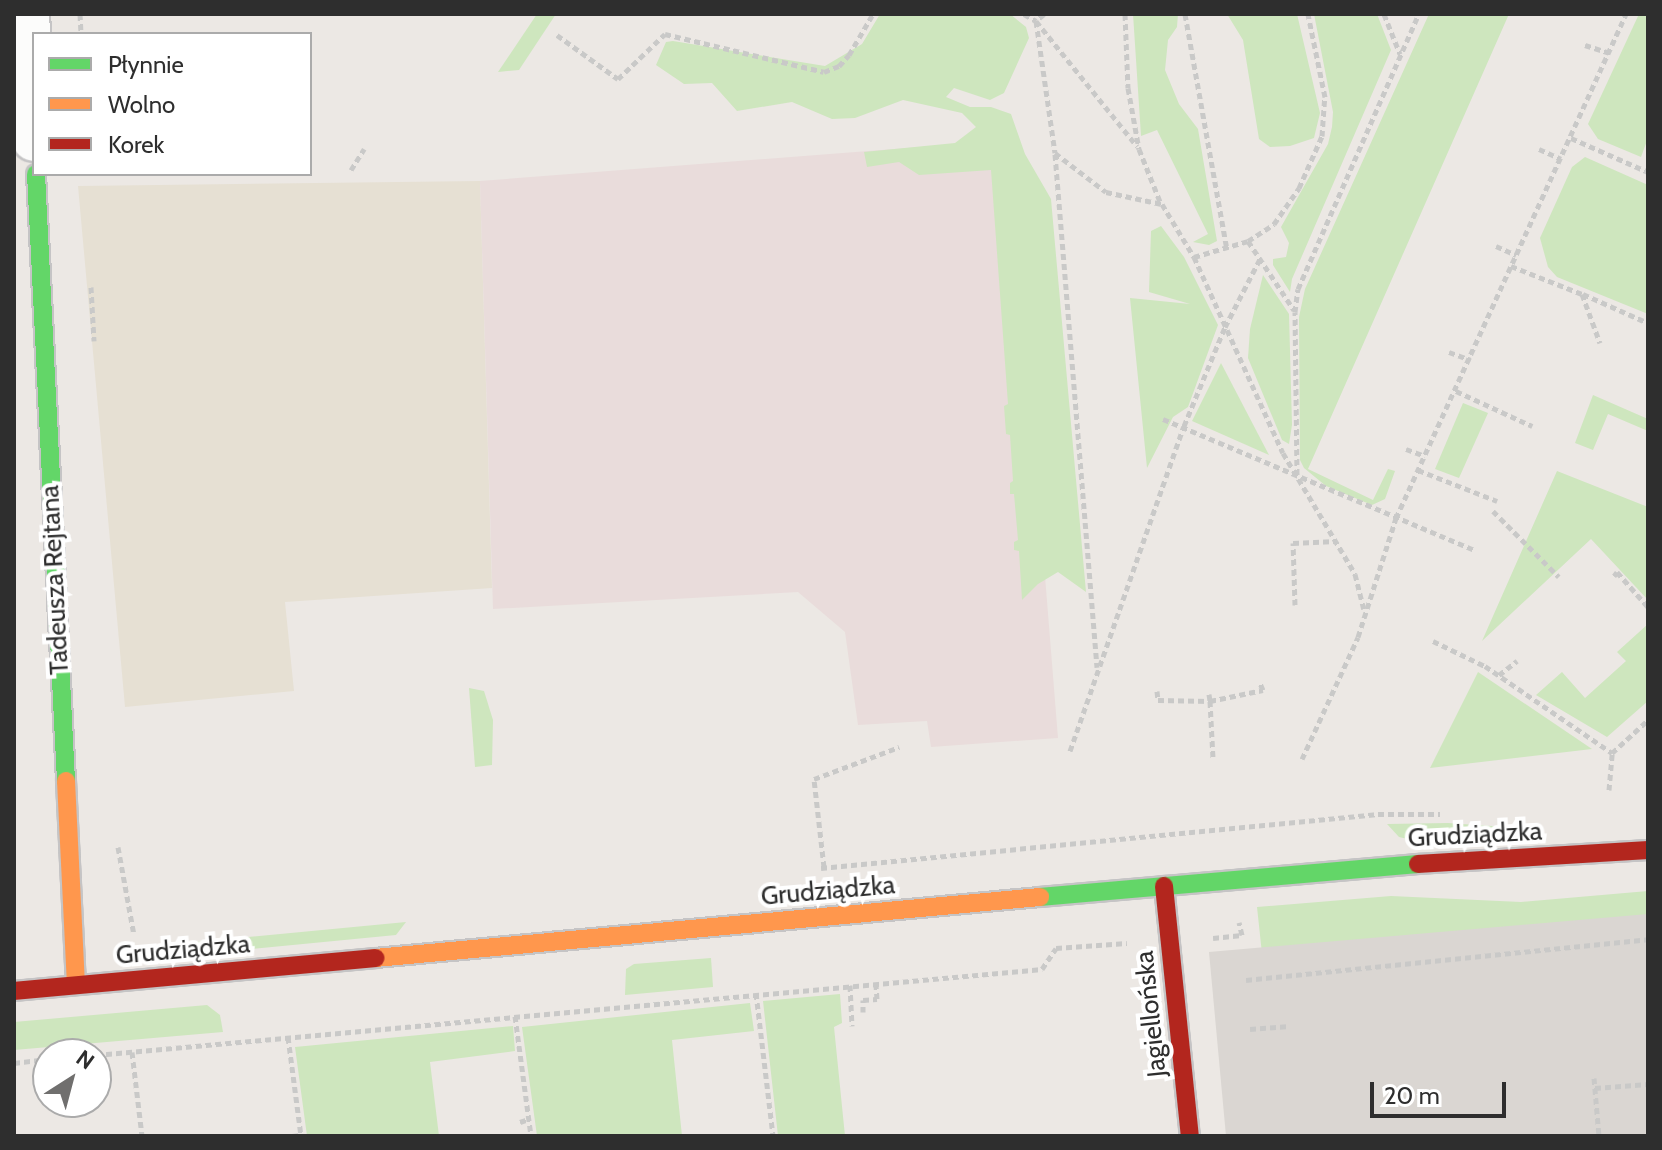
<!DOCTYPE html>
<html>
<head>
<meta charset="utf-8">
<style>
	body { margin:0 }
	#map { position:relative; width:1662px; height:1150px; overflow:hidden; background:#ece8e4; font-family:Cabin,sans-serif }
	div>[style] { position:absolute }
	.education>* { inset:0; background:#e6e0d3 }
	.medical>* { inset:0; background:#e9dcdb }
	.green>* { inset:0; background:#cee6be }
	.plaza>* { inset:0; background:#dad6d2 }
	.path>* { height:5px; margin-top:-2.5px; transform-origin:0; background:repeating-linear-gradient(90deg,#c9c9c8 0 6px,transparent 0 10px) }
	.roads { filter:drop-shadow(2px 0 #c5c4c5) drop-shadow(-2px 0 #c5c4c5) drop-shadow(0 2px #c5c4c5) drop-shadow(0 -2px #c5c4c5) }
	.street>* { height:44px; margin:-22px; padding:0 22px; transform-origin:22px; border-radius:22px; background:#fcfcfb }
	.fast>* { height:18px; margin:-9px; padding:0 9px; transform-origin:9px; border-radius:9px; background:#63d668 }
	.slow>* { height:18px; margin:-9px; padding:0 9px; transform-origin:9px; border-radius:9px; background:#ff974d }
	.jam>* { height:18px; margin:-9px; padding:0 9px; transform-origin:9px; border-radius:9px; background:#b3261e }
	span { translate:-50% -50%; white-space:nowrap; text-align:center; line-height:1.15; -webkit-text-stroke:8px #fff; paint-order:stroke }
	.street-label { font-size:26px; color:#2e2e2e }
	.frame { position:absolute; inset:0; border:16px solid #2e2e2e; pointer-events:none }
	.legend { position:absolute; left:32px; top:32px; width:280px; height:144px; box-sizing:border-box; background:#fff; border:2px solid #ababab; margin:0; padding:10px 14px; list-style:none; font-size:24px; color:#2e2e2e }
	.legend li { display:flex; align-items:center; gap:16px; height:40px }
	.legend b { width:40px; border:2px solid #ababab }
	.north { position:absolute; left:32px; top:1038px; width:80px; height:80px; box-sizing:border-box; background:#fff; border:2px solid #ababab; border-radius:50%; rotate:36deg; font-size:22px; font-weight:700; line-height:32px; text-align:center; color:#2e2e2e }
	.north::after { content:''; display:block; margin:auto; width:28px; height:36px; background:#706f6e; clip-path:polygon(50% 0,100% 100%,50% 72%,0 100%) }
	.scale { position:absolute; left:1370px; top:1082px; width:136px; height:36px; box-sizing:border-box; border:4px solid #2e2e2e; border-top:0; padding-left:10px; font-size:24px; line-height:28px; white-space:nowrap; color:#2e2e2e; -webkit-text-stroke:6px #fff; paint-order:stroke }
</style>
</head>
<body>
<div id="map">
	<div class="education">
		<div style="clip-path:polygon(480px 181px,492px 588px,285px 602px,294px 691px,125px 707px,78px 186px)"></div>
	</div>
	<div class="medical">
		<div style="clip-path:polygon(1010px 140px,1058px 738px,931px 747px,927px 721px,858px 725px,845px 632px,798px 592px,493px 609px,480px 181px)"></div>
	</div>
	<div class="green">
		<div style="clip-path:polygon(537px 14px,556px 14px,519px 70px,498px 72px)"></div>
		<div style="clip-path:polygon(880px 14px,1010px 14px,1026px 27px,1029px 38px,1004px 93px,990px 100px,954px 88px,946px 97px,970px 107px,991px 107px,1011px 114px,1025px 154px,1051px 199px,1086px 592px,1058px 572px,1038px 584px,1022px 600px,1019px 551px,1014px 550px,1014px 542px,1018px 540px,1014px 494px,1010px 494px,1010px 483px,1013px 481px,1010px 435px,1006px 434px,1004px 406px,1008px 404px,991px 170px,919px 175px,899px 162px,867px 167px,864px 152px,955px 143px,976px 127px,962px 113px,903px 100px,855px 118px,832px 119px,792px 102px,737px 111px,712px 83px,684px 84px,656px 65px,666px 42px,673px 41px,825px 66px,862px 44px)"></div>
		<div style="clip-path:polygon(1133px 14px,1178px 14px,1177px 27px,1168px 40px,1165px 70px,1179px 104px,1198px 129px,1217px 241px,1209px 245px,1193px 242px,1208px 234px,1157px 130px,1141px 136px)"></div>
		<div style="clip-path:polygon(1227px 14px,1297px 14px,1320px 113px,1314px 138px,1290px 146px,1270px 147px,1259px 139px,1243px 40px)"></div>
		<div style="clip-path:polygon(1314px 14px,1377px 14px,1391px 50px,1292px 279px,1290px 292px,1273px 265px,1273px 259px,1286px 257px,1289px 243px,1281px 227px,1328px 144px,1332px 127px,1333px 112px)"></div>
		<div style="clip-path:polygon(1429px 14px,1509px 14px,1308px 469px,1373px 500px,1388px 469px,1395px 471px,1385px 499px,1372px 505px,1326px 486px,1304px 468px,1300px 460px,1299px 317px,1305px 289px)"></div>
		<div style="clip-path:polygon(1639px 14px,1648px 14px,1648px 138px,1641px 157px,1598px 139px,1588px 124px)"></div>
		<div style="clip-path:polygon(1585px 157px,1648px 185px,1648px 314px,1557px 277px,1548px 267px,1540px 238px,1572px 167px)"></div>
		<div style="clip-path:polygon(1161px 226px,1184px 257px,1218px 325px,1188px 407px,1173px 417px,1147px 468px,1130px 298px,1190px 304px,1149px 292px,1151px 231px)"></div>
		<div style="clip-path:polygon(1263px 275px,1289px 314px,1292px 425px,1289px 444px,1282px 440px,1248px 358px,1250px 329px)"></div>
		<div style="clip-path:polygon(1221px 363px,1269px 455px,1192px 421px)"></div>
		<div style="clip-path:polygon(1593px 395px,1648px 419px,1648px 431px,1608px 414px,1593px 450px,1575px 443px)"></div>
		<div style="clip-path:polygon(1463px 403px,1488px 413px,1459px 478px,1435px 469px)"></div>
		<div style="clip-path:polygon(1557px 471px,1648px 507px,1648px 600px,1591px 539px,1482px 641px)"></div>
		<div style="clip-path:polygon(1648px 624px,1648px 701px,1607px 737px,1536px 695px,1562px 672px,1585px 698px,1626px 661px,1617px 652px)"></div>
		<div style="clip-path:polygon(1478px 672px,1592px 749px,1430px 768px)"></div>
		<div style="clip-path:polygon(469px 688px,484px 691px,493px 720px,492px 765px,475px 767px)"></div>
		<div style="clip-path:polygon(1448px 823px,1520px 828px,1412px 840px,1399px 837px,1387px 824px)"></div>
		<div style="clip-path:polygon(1648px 891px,1648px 927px,1263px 963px,1257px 907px,1391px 896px,1521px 902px)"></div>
		<div style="clip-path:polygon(406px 922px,396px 935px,140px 960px,122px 949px)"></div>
		<div style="clip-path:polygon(711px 958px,713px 987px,625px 995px,626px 969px,634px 964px)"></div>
		<div style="clip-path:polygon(840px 994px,842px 1023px,834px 1027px,845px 1136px,778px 1136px,763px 1001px)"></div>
		<div style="clip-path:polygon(750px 1003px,754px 1031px,672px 1040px,682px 1136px,537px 1136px,522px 1027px)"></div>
		<div style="clip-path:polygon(207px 1005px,220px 1015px,223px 1032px,14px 1050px,14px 1022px)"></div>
		<div style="clip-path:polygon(513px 1026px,515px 1051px,430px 1062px,439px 1136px,307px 1136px,295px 1047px)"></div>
	</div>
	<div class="plaza">
		<div style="clip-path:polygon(1648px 914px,1648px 1136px,1226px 1136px,1209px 952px)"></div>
	</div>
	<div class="path">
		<div style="left:80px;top:14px;width:20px;rotate:87deg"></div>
		<div style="left:1024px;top:14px;width:14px;rotate:30deg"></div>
		<div style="left:1036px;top:21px;width:161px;rotate:51.1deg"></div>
		<div style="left:1044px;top:14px;width:11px;rotate:139deg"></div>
		<div style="left:1036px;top:21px;width:133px;rotate:81.8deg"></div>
		<div style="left:1055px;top:153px;width:64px;rotate:37.4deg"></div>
		<div style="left:1106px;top:192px;width:57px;rotate:12.1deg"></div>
		<div style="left:1162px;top:204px;width:62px;rotate:58.9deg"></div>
		<div style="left:1194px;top:257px;width:215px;rotate:65.6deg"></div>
		<div style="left:1283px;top:453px;width:141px;rotate:59.2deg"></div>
		<div style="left:1355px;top:574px;width:36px;rotate:76deg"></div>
		<div style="left:1125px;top:14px;width:74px;rotate:87.7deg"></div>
		<div style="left:1128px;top:88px;width:62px;rotate:79.8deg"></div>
		<div style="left:1139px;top:149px;width:59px;rotate:68.2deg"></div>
		<div style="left:1185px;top:14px;width:239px;rotate:79.9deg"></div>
		<div style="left:1384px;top:14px;width:43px;rotate:68.2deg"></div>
		<div style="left:557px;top:35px;width:75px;rotate:35.8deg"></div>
		<div style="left:618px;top:79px;width:65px;rotate:-43.8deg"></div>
		<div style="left:665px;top:34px;width:163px;rotate:13.4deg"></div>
		<div style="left:824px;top:72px;width:16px;rotate:-22deg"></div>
		<div style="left:839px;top:66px;width:15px;rotate:-48deg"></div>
		<div style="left:849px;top:55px;width:48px;rotate:-59.7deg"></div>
		<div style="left:1585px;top:45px;width:25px;rotate:18deg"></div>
		<div style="left:1571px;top:138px;width:84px;rotate:23.8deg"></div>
		<div style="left:1539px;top:149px;width:24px;rotate:24deg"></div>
		<div style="left:1055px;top:154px;width:515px;rotate:85.32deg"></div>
		<div style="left:351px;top:170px;width:25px;rotate:-58deg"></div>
		<div style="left:1248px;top:241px;width:83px;rotate:56.3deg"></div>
		<div style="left:1496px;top:246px;width:22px;rotate:24deg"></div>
		<div style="left:1194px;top:257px;width:56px;rotate:-16.5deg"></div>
		<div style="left:1248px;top:241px;width:31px;rotate:-33deg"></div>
		<div style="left:1274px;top:224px;width:44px;rotate:-55.2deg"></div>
		<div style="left:1299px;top:188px;width:57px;rotate:-66.1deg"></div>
		<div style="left:1322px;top:136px;width:39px;rotate:-86deg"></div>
		<div style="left:1325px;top:97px;width:85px;rotate:-101.6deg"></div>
		<div style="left:1511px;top:266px;width:76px;rotate:21.5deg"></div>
		<div style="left:1582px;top:294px;width:52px;rotate:69.8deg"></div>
		<div style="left:91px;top:287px;width:54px;rotate:86.8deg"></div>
		<div style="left:1583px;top:294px;width:71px;rotate:24deg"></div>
		<div style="left:1449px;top:352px;width:23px;rotate:20deg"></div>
		<div style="left:1456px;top:391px;width:84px;rotate:24.7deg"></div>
		<div style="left:1163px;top:419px;width:338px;rotate:22.8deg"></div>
		<div style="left:1406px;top:449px;width:20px;rotate:20deg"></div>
		<div style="left:1418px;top:470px;width:85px;rotate:21.4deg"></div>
		<div style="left:1297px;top:475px;width:163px;rotate:-90.7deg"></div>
		<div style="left:1295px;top:312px;width:23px;rotate:-83deg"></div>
		<div style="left:1298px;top:289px;width:300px;rotate:-66.3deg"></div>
		<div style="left:1493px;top:511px;width:93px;rotate:45deg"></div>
		<div style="left:1614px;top:576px;width:5px;rotate:-53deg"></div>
		<div style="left:1617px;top:572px;width:47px;rotate:48.5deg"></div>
		<div style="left:1295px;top:605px;width:62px;rotate:-91.8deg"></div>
		<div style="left:1293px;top:543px;width:43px;rotate:-2.7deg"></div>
		<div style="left:1433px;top:641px;width:58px;rotate:25.7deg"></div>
		<div style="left:1485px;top:666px;width:154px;rotate:34.4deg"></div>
		<div style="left:1499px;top:675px;width:23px;rotate:-38deg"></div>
		<div style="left:1157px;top:691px;width:9px;rotate:84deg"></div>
		<div style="left:1158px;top:700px;width:52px;rotate:1.1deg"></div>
		<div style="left:1210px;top:701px;width:57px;rotate:87deg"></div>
		<div style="left:1209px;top:694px;width:7px;rotate:82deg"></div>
		<div style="left:1210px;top:701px;width:54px;rotate:-11.7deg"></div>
		<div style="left:1263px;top:690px;width:8px;rotate:-113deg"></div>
		<div style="left:1070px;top:751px;width:344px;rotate:-70.7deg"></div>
		<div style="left:1184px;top:426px;width:107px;rotate:-67.5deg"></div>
		<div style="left:1225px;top:327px;width:76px;rotate:-62.8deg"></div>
		<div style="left:1302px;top:759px;width:134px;rotate:-65.3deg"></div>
		<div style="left:1358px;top:637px;width:125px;rotate:-72.3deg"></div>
		<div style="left:1396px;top:518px;width:554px;rotate:-65.47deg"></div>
		<div style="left:1609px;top:790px;width:37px;rotate:-85deg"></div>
		<div style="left:1612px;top:753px;width:49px;rotate:-42.5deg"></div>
		<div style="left:118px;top:847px;width:89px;rotate:79.7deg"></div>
		<div style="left:824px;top:867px;width:89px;rotate:-96.5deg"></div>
		<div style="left:814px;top:779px;width:91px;rotate:-20.6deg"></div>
		<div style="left:821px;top:868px;width:560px;rotate:-5.54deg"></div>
		<div style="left:1378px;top:814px;width:62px"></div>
		<div style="left:1213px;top:938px;width:29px;rotate:-6deg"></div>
		<div style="left:1242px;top:935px;width:13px;rotate:-103deg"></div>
		<div style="left:1246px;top:980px;width:404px;rotate:-5.8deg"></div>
		<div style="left:850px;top:985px;width:41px;rotate:87.2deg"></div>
		<div style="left:756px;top:993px;width:144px;rotate:83.2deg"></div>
		<div style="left:863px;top:1012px;width:12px;rotate:-90deg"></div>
		<div style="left:863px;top:1000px;width:14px;rotate:-4deg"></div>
		<div style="left:877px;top:999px;width:16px;rotate:-94deg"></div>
		<div style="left:515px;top:1016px;width:121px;rotate:82.4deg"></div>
		<div style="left:1250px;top:1029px;width:40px;rotate:-4.3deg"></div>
		<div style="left:288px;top:1037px;width:100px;rotate:82.5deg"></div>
		<div style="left:132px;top:1052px;width:85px;rotate:83.2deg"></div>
		<div style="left:96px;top:1055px;width:950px;rotate:-5.19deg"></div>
		<div style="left:1042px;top:969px;width:25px;rotate:-56deg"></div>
		<div style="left:1056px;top:948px;width:71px;rotate:-4deg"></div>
		<div style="left:14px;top:1063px;width:34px;rotate:-7deg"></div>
		<div style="left:1594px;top:1078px;width:58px;rotate:85.1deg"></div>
		<div style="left:1595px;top:1088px;width:53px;rotate:-4.3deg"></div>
		<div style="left:520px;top:1122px;width:9px;rotate:-18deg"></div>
		<div style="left:292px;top:1136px;width:9px;rotate:-6deg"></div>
	</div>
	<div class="roads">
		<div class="street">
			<div style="left:27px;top:14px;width:125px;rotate:86.8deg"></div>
		</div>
		<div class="fast">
			<div style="left:36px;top:174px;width:608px;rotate:87.17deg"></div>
			<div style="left:1040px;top:897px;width:379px;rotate:-5deg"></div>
		</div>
		<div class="slow">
			<div style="left:66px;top:781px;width:204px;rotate:87.2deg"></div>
			<div style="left:375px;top:958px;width:668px;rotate:-5.24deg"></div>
		</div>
		<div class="jam">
			<div style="left:1418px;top:864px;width:230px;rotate:-3.5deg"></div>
			<div style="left:1164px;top:886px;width:251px;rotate:84.1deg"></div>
			<div style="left:14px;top:991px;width:363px;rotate:-5.2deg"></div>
		</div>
	</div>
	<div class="street-label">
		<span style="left:55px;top:580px;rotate:-93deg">Tadeusza Rejtana</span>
		<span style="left:1475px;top:835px;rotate:-3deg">Grudziądzka</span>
		<span style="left:828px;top:891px;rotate:-5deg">Grudziądzka</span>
		<span style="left:183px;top:950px;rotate:-5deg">Grudziądzka</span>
		<span style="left:1151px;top:1014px;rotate:-96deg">Jagiellońska</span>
	</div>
	<div class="frame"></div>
	<ul class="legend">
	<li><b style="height:10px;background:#63d668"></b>Płynnie</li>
	<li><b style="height:10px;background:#ff974d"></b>Wolno</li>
	<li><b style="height:10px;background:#b3261e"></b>Korek</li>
	</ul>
	<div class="north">N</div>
	<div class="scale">20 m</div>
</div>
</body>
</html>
